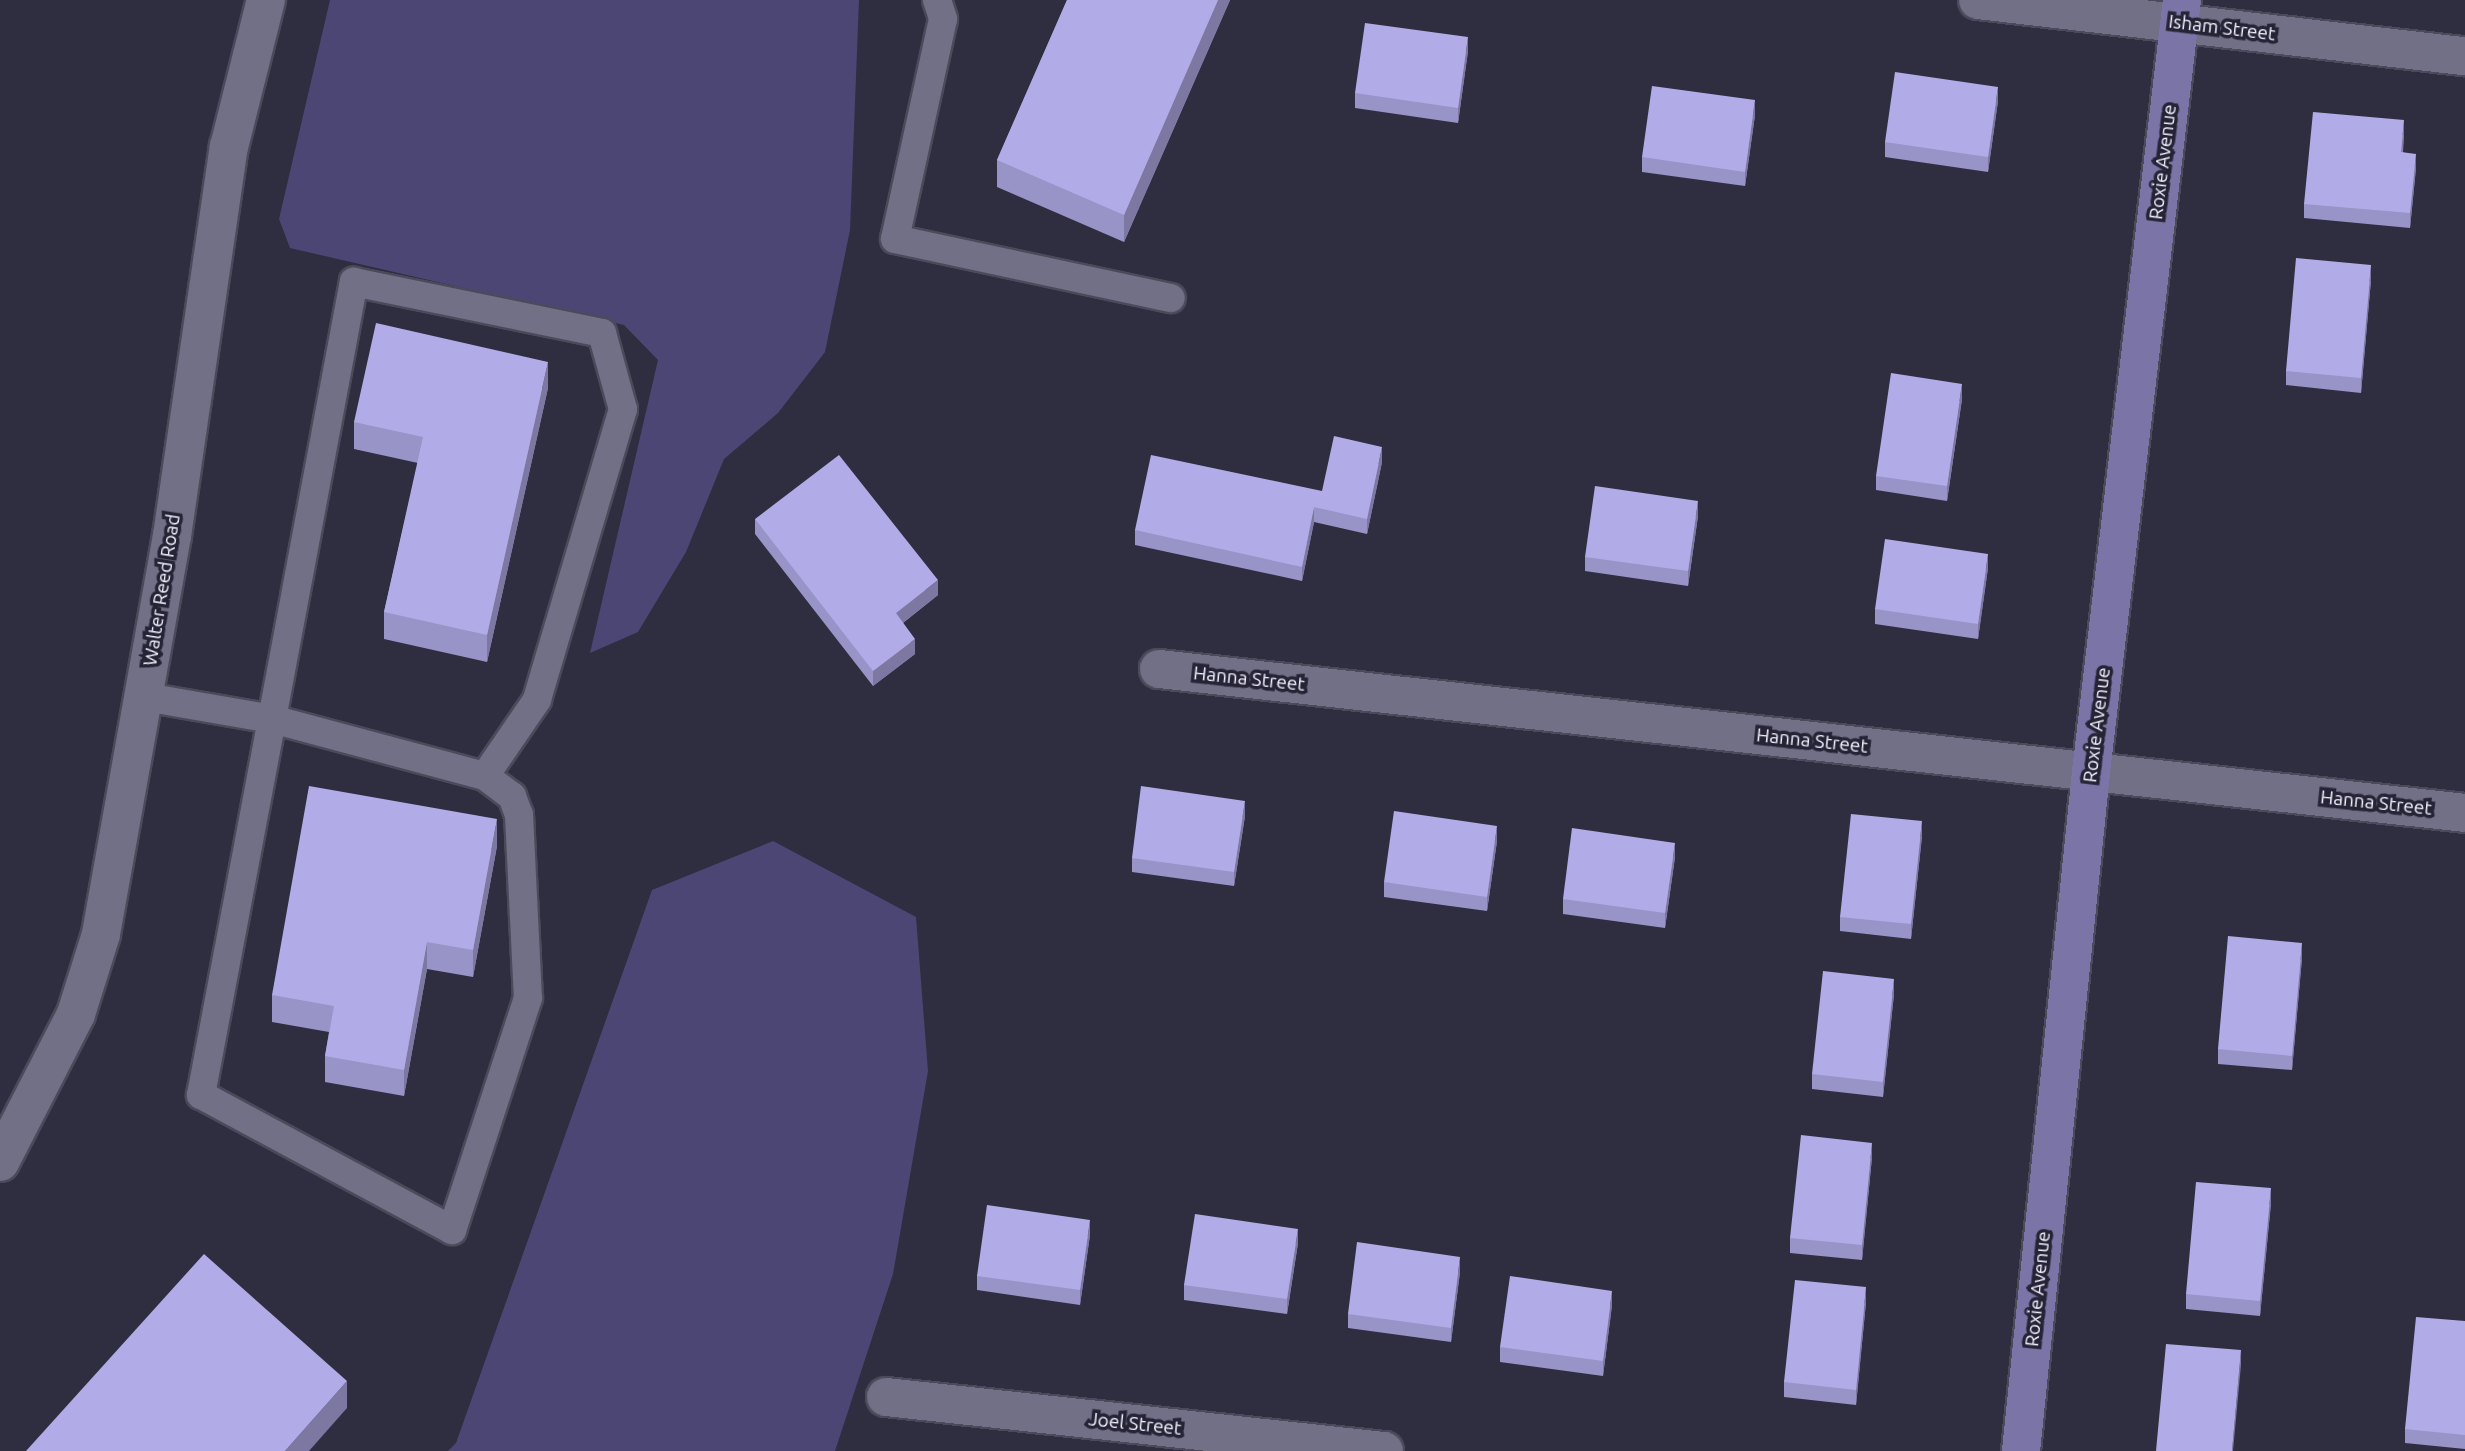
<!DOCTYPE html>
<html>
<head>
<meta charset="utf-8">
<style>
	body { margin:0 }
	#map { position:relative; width:2465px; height:1451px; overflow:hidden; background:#2f2d40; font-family:Ubuntu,sans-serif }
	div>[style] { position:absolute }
	.green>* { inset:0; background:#4c4675 }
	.roads { filter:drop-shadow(2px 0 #4c4a5a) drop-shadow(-2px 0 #4c4a5a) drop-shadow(0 2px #4c4a5a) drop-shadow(0 -2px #4c4a5a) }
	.lane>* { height:28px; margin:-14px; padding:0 14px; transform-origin:14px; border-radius:14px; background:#717086 }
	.street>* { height:38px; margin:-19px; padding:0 19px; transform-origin:19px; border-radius:19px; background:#717086 }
	.secondary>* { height:38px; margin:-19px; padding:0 19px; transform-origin:19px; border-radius:19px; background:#7b75a7 }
	.wall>* { inset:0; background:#9894c7 }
	.shaded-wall>* { inset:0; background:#7c78a2 }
	.building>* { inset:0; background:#b1ace7 }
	span { translate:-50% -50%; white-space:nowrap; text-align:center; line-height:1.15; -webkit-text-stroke:7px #252335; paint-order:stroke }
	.street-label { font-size:19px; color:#f3f2ff }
</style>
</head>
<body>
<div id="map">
	<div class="green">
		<div style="clip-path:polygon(330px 0,859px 0,850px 230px,825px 352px,778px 413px,724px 459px,686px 552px,638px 632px,590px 653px,658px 360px,624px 325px,290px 248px,279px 219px)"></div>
		<div style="clip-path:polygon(773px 841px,916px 917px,928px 1071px,893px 1274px,835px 1451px,448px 1451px,456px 1443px,652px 890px)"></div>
	</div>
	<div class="roads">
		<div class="lane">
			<div style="left:937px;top:0;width:20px;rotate:72deg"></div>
			<div style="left:943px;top:19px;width:225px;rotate:102.3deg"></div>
			<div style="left:895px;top:239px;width:282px;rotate:12.1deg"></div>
			<div style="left:145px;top:697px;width:129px;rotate:9.8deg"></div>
			<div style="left:272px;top:719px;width:220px;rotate:15deg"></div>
			<div style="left:485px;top:776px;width:34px;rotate:37deg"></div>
			<div style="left:512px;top:796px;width:20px;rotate:70deg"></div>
			<div style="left:519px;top:815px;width:183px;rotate:87.2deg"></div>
			<div style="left:528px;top:998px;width:244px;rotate:108.1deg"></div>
			<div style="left:452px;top:1230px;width:285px;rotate:-151.7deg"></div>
			<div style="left:201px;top:1095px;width:383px;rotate:-79.3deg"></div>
			<div style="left:272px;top:719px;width:445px;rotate:-79.4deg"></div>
			<div style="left:354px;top:282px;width:253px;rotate:11.6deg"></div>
			<div style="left:602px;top:333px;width:79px;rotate:74.6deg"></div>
			<div style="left:623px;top:409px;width:303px;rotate:106.5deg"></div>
			<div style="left:537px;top:700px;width:92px;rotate:124.4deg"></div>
		</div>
		<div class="street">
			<div style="left:1978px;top:0;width:490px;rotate:6.6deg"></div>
			<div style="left:1159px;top:669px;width:1314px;rotate:6.29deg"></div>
			<div style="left:0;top:1162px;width:166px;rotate:-62.8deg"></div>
			<div style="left:76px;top:1014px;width:84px;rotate:-72.6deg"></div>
			<div style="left:101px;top:934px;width:404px;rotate:-79.9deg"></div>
			<div style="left:172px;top:536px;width:393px;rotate:-81.7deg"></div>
			<div style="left:229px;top:147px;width:152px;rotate:-75.9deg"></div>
			<div style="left:886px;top:1397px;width:501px;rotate:6.19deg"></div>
		</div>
		<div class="secondary">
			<div style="left:2021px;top:1451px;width:683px;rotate:-84.11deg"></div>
			<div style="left:2091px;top:772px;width:777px;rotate:-83.28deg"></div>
		</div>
	</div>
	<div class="wall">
		<div style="clip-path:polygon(1067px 0,1230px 0,1124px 242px,997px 187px,997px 160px)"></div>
		<div style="clip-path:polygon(1468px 51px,1458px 123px,1355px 108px,1355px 93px)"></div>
		<div style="clip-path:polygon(1998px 101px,1988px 172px,1885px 157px,1885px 142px)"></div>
		<div style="clip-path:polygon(1755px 115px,1745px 186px,1642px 172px,1642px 157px)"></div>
		<div style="clip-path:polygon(2404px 134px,2403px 152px,2416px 168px,2410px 228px,2304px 218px,2304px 204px)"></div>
		<div style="clip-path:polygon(2371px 280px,2361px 393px,2286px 385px,2286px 371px)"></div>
		<div style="clip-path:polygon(548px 388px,487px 662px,384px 639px,384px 612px,418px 463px,354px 449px,354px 422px)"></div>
		<div style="clip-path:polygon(1962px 399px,1947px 501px,1876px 490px,1876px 476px)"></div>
		<div style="clip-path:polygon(1382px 462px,1367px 534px,1314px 522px,1302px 581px,1135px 545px,1135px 530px,1322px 491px)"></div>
		<div style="clip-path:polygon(1698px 516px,1688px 586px,1585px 571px,1585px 557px)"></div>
		<div style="clip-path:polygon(755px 519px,938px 595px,903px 623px,915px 654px,873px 686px,755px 534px)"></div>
		<div style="clip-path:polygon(1988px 568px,1978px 639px,1875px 624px,1875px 609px)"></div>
		<div style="clip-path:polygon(1245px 816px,1234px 886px,1132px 872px,1132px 858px)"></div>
		<div style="clip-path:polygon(1922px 836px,1911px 939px,1840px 931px,1840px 917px)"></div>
		<div style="clip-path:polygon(1497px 841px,1487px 911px,1384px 897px,1384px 882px)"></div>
		<div style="clip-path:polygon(497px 846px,473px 977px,427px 969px,404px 1096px,325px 1082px,325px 1056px,329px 1032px,272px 1022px,272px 995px)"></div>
		<div style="clip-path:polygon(1675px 857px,1665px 928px,1563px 914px,1563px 899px)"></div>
		<div style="clip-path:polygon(2302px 958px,2292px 1070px,2218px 1064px,2218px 1049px)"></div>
		<div style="clip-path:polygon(1894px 994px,1883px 1097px,1812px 1089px,1812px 1074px)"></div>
		<div style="clip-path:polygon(1872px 1157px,1862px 1260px,1790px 1253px,1790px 1238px)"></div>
		<div style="clip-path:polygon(2271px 1203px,2260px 1316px,2186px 1309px,2186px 1294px)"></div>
		<div style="clip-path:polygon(1090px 1235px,1080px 1305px,977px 1290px,977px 1276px)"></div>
		<div style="clip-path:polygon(1298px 1243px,1287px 1314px,1184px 1300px,1184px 1285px)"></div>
		<div style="clip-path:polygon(1460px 1272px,1451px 1342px,1348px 1328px,1348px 1314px)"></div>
		<div style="clip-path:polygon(1866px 1302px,1856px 1405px,1784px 1397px,1784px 1382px)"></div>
		<div style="clip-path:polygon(1612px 1305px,1603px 1376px,1500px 1362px,1500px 1347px)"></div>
		<div style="clip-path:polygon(2465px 1321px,2465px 1449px,2405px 1443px,2405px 1429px)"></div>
	</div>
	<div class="shaded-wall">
		<div style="clip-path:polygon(1218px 0,1230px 0,1124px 242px,1124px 215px)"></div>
		<div style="clip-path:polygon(1468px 37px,1468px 51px,1458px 123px,1458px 108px)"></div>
		<div style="clip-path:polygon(1998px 87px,1998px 101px,1988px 172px,1988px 157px)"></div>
		<div style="clip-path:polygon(1755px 100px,1755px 115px,1745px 186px,1745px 172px)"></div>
		<div style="clip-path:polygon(2404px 120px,2404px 134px,2401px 167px,2401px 152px)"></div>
		<div style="clip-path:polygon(2416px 154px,2416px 168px,2410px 228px,2410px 213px)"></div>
		<div style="clip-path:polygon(2371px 265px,2371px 280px,2361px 393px,2361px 378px)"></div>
		<div style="clip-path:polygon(548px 362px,548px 388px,487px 662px,487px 635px)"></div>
		<div style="clip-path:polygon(1962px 384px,1962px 399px,1947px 501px,1947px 486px)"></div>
		<div style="clip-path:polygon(1382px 447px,1382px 462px,1367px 534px,1367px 519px)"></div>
		<div style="clip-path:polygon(1698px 501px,1698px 516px,1688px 586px,1688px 571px)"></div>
		<div style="clip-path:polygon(1314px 507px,1314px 522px,1302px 581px,1302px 567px)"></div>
		<div style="clip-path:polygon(1988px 554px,1988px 568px,1978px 639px,1978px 624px)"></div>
		<div style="clip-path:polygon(938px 580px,938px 595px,896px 628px,896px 613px)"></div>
		<div style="clip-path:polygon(915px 639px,915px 654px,873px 686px,873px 671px)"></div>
		<div style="clip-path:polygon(1245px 801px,1245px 816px,1234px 886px,1234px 872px)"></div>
		<div style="clip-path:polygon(497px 819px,497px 846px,473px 977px,473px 950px)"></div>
		<div style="clip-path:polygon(1922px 821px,1922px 836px,1911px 939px,1911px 924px)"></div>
		<div style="clip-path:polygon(1497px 826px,1497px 841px,1487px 911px,1487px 897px)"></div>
		<div style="clip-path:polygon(1675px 843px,1675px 857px,1665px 928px,1665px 913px)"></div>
		<div style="clip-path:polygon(427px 942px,427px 969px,404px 1096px,404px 1070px)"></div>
		<div style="clip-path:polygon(2302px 943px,2302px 958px,2292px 1070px,2292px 1056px)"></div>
		<div style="clip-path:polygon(1894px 979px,1894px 994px,1883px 1097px,1883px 1082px)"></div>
		<div style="clip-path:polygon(1872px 1143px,1872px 1157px,1862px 1260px,1862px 1245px)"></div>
		<div style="clip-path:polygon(2271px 1188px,2271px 1203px,2260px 1316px,2260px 1301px)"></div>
		<div style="clip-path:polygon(1090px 1220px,1090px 1235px,1080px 1305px,1080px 1290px)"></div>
		<div style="clip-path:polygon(1298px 1229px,1298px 1243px,1287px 1314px,1287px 1299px)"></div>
		<div style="clip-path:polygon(1460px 1257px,1460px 1272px,1451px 1342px,1451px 1328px)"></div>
		<div style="clip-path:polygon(1866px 1287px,1866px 1302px,1856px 1405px,1856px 1390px)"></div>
		<div style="clip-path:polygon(1612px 1291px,1612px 1305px,1603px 1376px,1603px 1361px)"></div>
		<div style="clip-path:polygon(2241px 1350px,2241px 1365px,2233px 1451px,2232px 1451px)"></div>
		<div style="clip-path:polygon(347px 1381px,347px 1408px,309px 1451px,285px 1451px)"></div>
	</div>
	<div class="building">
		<div style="clip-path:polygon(1067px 0,1218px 0,1124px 215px,997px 160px)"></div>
		<div style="clip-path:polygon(1365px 23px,1468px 37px,1458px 108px,1355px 93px)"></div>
		<div style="clip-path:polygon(1895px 72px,1998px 87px,1988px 157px,1885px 142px)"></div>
		<div style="clip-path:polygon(1652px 86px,1755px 100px,1745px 172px,1642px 157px)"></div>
		<div style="clip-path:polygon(2313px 112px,2404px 120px,2401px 152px,2416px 154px,2410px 213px,2304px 204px)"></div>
		<div style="clip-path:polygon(2296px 258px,2371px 265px,2361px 378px,2286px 371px)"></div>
		<div style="clip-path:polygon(376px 323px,548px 362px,487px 635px,384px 612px,423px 437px,354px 422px)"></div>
		<div style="clip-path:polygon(1891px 373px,1962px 384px,1947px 486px,1876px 476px)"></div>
		<div style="clip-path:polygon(1334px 436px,1382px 447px,1367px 519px,1314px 507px,1302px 567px,1135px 530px,1151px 455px,1322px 491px)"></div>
		<div style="clip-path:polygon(839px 455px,938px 580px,896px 613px,915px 639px,873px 671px,755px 519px)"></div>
		<div style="clip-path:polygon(1595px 486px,1698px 501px,1688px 571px,1585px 557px)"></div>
		<div style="clip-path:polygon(1885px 539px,1988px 554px,1978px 624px,1875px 609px)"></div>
		<div style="clip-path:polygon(309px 786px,497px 819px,473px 950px,427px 942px,404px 1070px,325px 1056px,334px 1006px,272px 995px)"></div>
		<div style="clip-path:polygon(1141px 786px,1245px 801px,1234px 872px,1132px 858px)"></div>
		<div style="clip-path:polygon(1394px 811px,1497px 826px,1487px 897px,1384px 882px)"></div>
		<div style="clip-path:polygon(1851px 814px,1922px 821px,1911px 924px,1840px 917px)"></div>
		<div style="clip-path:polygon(1572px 828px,1675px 843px,1665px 913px,1563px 899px)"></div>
		<div style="clip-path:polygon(2228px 936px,2302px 943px,2292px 1056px,2218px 1049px)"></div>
		<div style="clip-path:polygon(1823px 971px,1894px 979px,1883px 1082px,1812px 1074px)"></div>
		<div style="clip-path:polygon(1801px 1135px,1872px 1143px,1862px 1245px,1790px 1238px)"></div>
		<div style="clip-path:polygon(2196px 1182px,2271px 1188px,2260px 1301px,2186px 1294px)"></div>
		<div style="clip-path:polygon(987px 1205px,1090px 1220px,1080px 1290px,977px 1276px)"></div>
		<div style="clip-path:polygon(1195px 1214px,1298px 1229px,1287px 1299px,1184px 1285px)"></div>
		<div style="clip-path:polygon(1357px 1242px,1460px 1257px,1451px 1328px,1348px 1314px)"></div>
		<div style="clip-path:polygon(204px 1254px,347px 1381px,285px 1451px,26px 1451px)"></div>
		<div style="clip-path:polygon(1510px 1276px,1612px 1291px,1603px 1361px,1500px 1347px)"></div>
		<div style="clip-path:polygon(1795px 1280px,1866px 1287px,1856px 1390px,1784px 1382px)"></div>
		<div style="clip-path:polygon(2416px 1317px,2465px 1321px,2465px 1435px,2405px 1429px)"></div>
		<div style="clip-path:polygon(2166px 1344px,2241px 1350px,2232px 1451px,2156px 1451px)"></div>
	</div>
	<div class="street-label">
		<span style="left:2222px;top:28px;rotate:7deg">Isham Street</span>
		<span style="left:2163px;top:162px;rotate:-83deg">Roxie Avenue</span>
		<span style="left:162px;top:590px;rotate:-81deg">Walter Reed Road</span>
		<span style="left:1249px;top:679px;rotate:6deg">Hanna Street</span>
		<span style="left:2097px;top:725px;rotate:-83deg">Roxie Avenue</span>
		<span style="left:1812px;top:741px;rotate:6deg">Hanna Street</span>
		<span style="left:2376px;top:803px;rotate:6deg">Hanna Street</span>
		<span style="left:2038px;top:1289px;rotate:-84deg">Roxie Avenue</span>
		<span style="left:1135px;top:1424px;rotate:6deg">Joel Street</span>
	</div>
</div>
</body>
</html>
